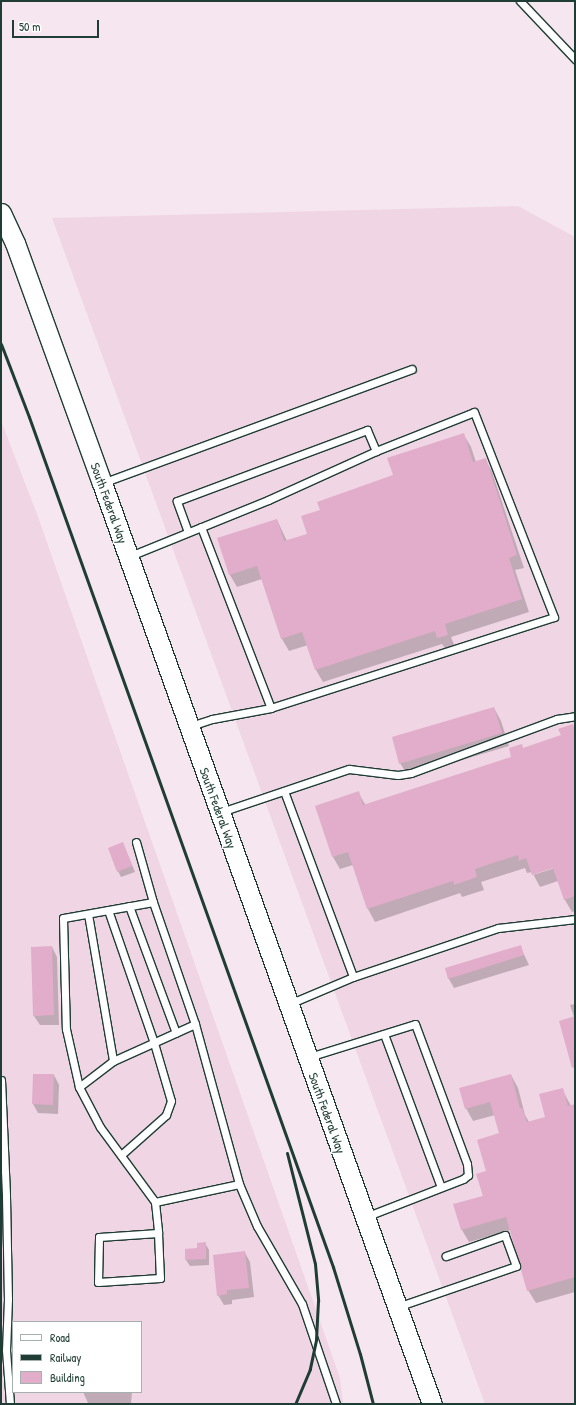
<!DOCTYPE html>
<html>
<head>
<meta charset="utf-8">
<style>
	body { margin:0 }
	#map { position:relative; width:576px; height:1405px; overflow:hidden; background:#f6e6ef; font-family:"Patrick Hand",sans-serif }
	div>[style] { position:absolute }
	.built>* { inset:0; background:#f0d5e4 }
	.shadow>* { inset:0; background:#0003 }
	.building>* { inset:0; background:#e1adca }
	.roads { filter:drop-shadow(1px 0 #1f3d34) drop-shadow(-1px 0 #1f3d34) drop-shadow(0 1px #1f3d34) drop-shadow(0 -1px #1f3d34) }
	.lane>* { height:7px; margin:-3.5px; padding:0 3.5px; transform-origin:3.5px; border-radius:3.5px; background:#fff }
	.secondary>* { height:19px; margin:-9.5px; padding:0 9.5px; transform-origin:9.5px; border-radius:9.5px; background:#fff }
	.rail>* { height:3px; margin:-1.5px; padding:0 1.5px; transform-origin:1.5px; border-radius:1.5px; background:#1f3d34 }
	span { translate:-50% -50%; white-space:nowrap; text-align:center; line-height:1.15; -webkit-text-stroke:3px #fff; paint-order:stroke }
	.street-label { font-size:13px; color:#1f3d34 }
	.frame { position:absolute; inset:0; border:2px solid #1f3d34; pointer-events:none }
	.legend { position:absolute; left:12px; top:1321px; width:130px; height:72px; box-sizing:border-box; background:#fff; border:1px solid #a5b1ae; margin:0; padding:5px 7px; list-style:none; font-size:12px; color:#1f3d34 }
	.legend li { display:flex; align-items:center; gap:8px; height:20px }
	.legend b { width:20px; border:1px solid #a5b1ae }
	.scale { position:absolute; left:12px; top:20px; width:87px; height:18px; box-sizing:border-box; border:2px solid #1f3d34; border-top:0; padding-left:5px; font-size:12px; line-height:14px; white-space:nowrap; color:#1f3d34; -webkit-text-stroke:3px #fff; paint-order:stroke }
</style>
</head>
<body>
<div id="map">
	<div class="built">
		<div style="clip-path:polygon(518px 206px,575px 237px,575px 1404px,485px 1404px,52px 218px)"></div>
		<div style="clip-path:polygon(evenodd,1px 421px,37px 514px,340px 1378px,343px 1404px,1px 1404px,1px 421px,13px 1322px,141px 1322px,141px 1392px,13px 1392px,13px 1322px)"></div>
	</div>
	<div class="shadow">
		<div style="clip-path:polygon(464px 435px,471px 447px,476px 462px,485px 459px,492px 472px,524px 568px,515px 570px,529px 612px,451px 637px,455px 647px,446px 650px,442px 644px,323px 682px,316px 670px,308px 645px,289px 651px,282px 639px,262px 579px,237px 587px,230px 575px,218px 539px,277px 520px,287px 541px,308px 535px,321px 511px,394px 476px)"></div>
		<div style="clip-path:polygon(494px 708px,501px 721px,509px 746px,408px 776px,400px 763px)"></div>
		<div style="clip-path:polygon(evenodd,572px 726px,575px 730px,575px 911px,572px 912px,565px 900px,558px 881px,540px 887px,532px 872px,527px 873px,525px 868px,481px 882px,484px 890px,462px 897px,460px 893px,375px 922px,368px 909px,353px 865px,340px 869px,333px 857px,358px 792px,366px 806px,513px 758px,523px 749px,562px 736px,572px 726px,558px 866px,558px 867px,533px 875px,533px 873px,558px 866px)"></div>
		<div style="clip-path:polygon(123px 843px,135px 872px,121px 877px,118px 871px)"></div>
		<div style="clip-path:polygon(520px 946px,529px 965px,454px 988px,449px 979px,446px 969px)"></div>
		<div style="clip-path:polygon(52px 947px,57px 957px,59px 1025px,40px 1025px,34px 1016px)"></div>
		<div style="clip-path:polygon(575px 1004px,575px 1062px,574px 1017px,570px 1005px)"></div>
		<div style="clip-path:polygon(54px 1075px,59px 1085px,58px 1114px,38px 1113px,33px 1104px)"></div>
		<div style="clip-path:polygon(511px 1075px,518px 1088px,525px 1115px,529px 1122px,547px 1118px,562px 1089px,571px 1106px,575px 1105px,575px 1292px,536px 1303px,528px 1290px,511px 1230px,469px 1242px,462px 1230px,454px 1205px,484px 1196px,487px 1172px,501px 1134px,495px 1115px,473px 1121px,466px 1108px)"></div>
		<div style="clip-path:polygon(205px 1243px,209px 1250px,209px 1265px,190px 1266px,186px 1260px)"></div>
		<div style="clip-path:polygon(245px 1253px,250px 1262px,254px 1297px,232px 1300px,232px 1304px,224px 1305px,218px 1295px)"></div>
		<div style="clip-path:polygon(83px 1392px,132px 1392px,131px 1404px,88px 1403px)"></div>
	</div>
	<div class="building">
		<div style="clip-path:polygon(464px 433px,473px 462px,486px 458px,517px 555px,509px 558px,522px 599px,445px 624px,448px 635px,437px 638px,435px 631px,315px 670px,302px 632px,281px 639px,257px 566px,229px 575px,217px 538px,277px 519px,284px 541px,307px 534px,301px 516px,320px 510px,317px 502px,393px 475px,387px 458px)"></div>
		<div style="clip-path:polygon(494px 707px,502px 733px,399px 764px,392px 737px)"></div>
		<div style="clip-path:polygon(573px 724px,575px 732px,575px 896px,564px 900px,553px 868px,532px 875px,526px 858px,519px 861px,518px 855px,475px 869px,477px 877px,454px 885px,453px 881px,367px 909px,348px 852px,332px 857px,315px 806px,359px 791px,363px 805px,511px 757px,509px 748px,522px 744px,523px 748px,561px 735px,558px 729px)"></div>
		<div style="clip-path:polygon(123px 842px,132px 866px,117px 872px,108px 848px)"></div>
		<div style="clip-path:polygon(521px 945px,524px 955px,448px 979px,445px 968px)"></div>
		<div style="clip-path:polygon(52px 946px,54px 1015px,33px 1016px,31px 947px)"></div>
		<div style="clip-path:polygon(575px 1016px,575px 1067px,572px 1068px,559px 1021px)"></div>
		<div style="clip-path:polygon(33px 1074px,54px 1074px,53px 1105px,32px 1104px)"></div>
		<div style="clip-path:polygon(511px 1074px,520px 1108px,522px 1108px,527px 1122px,545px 1117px,539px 1094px,563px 1088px,568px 1106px,575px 1104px,575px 1277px,527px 1291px,506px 1217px,461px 1230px,453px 1204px,483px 1196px,476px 1174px,486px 1171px,477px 1140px,499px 1133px,490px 1102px,465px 1109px,459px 1088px)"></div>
		<div style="clip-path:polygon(206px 1242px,206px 1259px,185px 1260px,185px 1249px,197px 1248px,197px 1243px)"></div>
		<div style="clip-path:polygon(245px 1251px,249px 1288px,227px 1290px,227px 1294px,217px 1296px,213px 1255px)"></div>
	</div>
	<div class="roads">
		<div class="lane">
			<div style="left:520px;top:1px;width:80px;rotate:46.5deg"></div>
			<div style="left:102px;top:483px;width:330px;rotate:-20.2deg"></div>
			<div style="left:201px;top:527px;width:194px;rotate:68.9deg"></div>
			<div style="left:188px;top:532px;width:33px;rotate:-110deg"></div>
			<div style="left:177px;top:501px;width:203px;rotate:-20.5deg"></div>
			<div style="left:367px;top:430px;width:23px;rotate:67deg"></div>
			<div style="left:130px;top:556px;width:149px;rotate:-22.1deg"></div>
			<div style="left:268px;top:500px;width:119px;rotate:-24.4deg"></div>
			<div style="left:376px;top:451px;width:105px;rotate:-21.7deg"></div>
			<div style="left:474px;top:412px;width:220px;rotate:68.7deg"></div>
			<div style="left:554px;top:617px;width:297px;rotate:162.2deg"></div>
			<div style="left:271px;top:708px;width:60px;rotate:169.4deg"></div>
			<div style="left:212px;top:719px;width:23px;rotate:162deg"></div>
			<div style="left:284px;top:791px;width:198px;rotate:69.6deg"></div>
			<div style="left:221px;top:812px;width:135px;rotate:-18.6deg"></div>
			<div style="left:349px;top:769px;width:49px;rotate:7deg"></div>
			<div style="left:398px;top:775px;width:13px;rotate:-9deg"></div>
			<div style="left:411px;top:773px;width:156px;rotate:-20.3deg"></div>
			<div style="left:557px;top:719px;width:18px;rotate:-9deg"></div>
			<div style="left:136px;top:842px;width:62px;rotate:74.2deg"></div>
			<div style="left:129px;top:906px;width:135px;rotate:69.7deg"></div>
			<div style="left:108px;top:910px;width:141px;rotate:70.9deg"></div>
			<div style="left:154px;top:1043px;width:60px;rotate:73.7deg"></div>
			<div style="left:171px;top:1101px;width:15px;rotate:110deg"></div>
			<div style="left:166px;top:1115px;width:60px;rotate:138.4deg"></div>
			<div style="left:88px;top:914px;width:149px;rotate:80.3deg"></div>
			<div style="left:289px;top:1004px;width:69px;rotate:-22.9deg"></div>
			<div style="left:353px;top:977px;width:153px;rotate:-18.7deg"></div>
			<div style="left:498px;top:928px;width:78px;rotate:-6.7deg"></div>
			<div style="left:195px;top:1024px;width:129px;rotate:-109deg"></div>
			<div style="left:153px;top:902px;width:91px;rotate:169.9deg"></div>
			<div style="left:63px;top:918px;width:111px;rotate:88.5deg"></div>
			<div style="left:66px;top:1029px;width:59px;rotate:77.4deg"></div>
			<div style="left:79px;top:1087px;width:45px;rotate:62.3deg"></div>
			<div style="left:100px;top:1127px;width:93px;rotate:53.7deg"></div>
			<div style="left:155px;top:1202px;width:86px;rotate:-12.1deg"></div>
			<div style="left:239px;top:1184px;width:46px;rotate:66.8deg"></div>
			<div style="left:257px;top:1226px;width:90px;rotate:60deg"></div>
			<div style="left:302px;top:1304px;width:106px;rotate:71.2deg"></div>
			<div style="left:384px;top:1034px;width:163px;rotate:69.6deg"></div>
			<div style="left:309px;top:1057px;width:111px;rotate:-17.3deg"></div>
			<div style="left:415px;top:1024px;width:149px;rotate:69.6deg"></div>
			<div style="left:467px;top:1164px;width:11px;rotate:85deg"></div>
			<div style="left:468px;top:1175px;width:6px;rotate:141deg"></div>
			<div style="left:463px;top:1179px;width:105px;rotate:158.8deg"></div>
			<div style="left:1px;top:1080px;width:116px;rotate:87.5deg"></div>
			<div style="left:6px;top:1196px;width:103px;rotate:88.9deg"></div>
			<div style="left:8px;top:1299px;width:51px;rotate:92.2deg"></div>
			<div style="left:6px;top:1350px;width:54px;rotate:85.8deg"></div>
			<div style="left:79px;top:1087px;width:43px;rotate:-37.4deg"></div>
			<div style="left:113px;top:1061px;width:90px;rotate:-24.3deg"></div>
			<div style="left:195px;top:1024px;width:166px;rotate:74.6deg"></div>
			<div style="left:155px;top:1202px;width:31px;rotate:84deg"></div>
			<div style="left:158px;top:1233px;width:45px;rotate:87.5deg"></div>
			<div style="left:160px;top:1278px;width:62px;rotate:176.3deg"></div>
			<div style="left:98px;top:1282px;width:45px;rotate:-88.7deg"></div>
			<div style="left:99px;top:1237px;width:59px;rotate:-3.9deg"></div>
			<div style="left:397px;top:1307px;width:126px;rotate:-19deg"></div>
			<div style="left:516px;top:1266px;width:33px;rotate:-110deg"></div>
			<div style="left:505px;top:1235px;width:63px;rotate:160.4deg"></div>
		</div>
		<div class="secondary">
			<div style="left:1px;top:213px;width:33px;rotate:65deg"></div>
			<div style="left:15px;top:243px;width:255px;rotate:70.1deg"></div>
			<div style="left:102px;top:483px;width:978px;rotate:70.29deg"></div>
		</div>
	</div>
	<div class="rail">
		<div style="left:1px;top:344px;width:78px;rotate:69deg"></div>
		<div style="left:29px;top:417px;width:903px;rotate:70.32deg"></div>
		<div style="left:333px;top:1267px;width:91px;rotate:72.8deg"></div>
		<div style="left:360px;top:1354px;width:52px;rotate:75.4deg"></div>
		<div style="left:287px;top:1153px;width:114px;rotate:75.8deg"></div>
		<div style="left:315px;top:1264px;width:37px;rotate:85deg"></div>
		<div style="left:318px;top:1301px;width:39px;rotate:93deg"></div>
		<div style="left:316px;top:1340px;width:30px;rotate:102deg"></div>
		<div style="left:310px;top:1369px;width:38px;rotate:113deg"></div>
	</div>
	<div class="street-label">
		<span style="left:109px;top:503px;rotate:70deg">South Federal Way</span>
		<span style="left:218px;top:808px;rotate:70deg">South Federal Way</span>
		<span style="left:327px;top:1113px;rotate:70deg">South Federal Way</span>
	</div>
	<div class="frame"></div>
	<ul class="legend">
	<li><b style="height:5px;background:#fff"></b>Road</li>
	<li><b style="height:5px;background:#1f3d34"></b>Railway</li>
	<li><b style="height:11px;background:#e1adca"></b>Building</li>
	</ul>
	<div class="scale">50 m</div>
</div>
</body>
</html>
